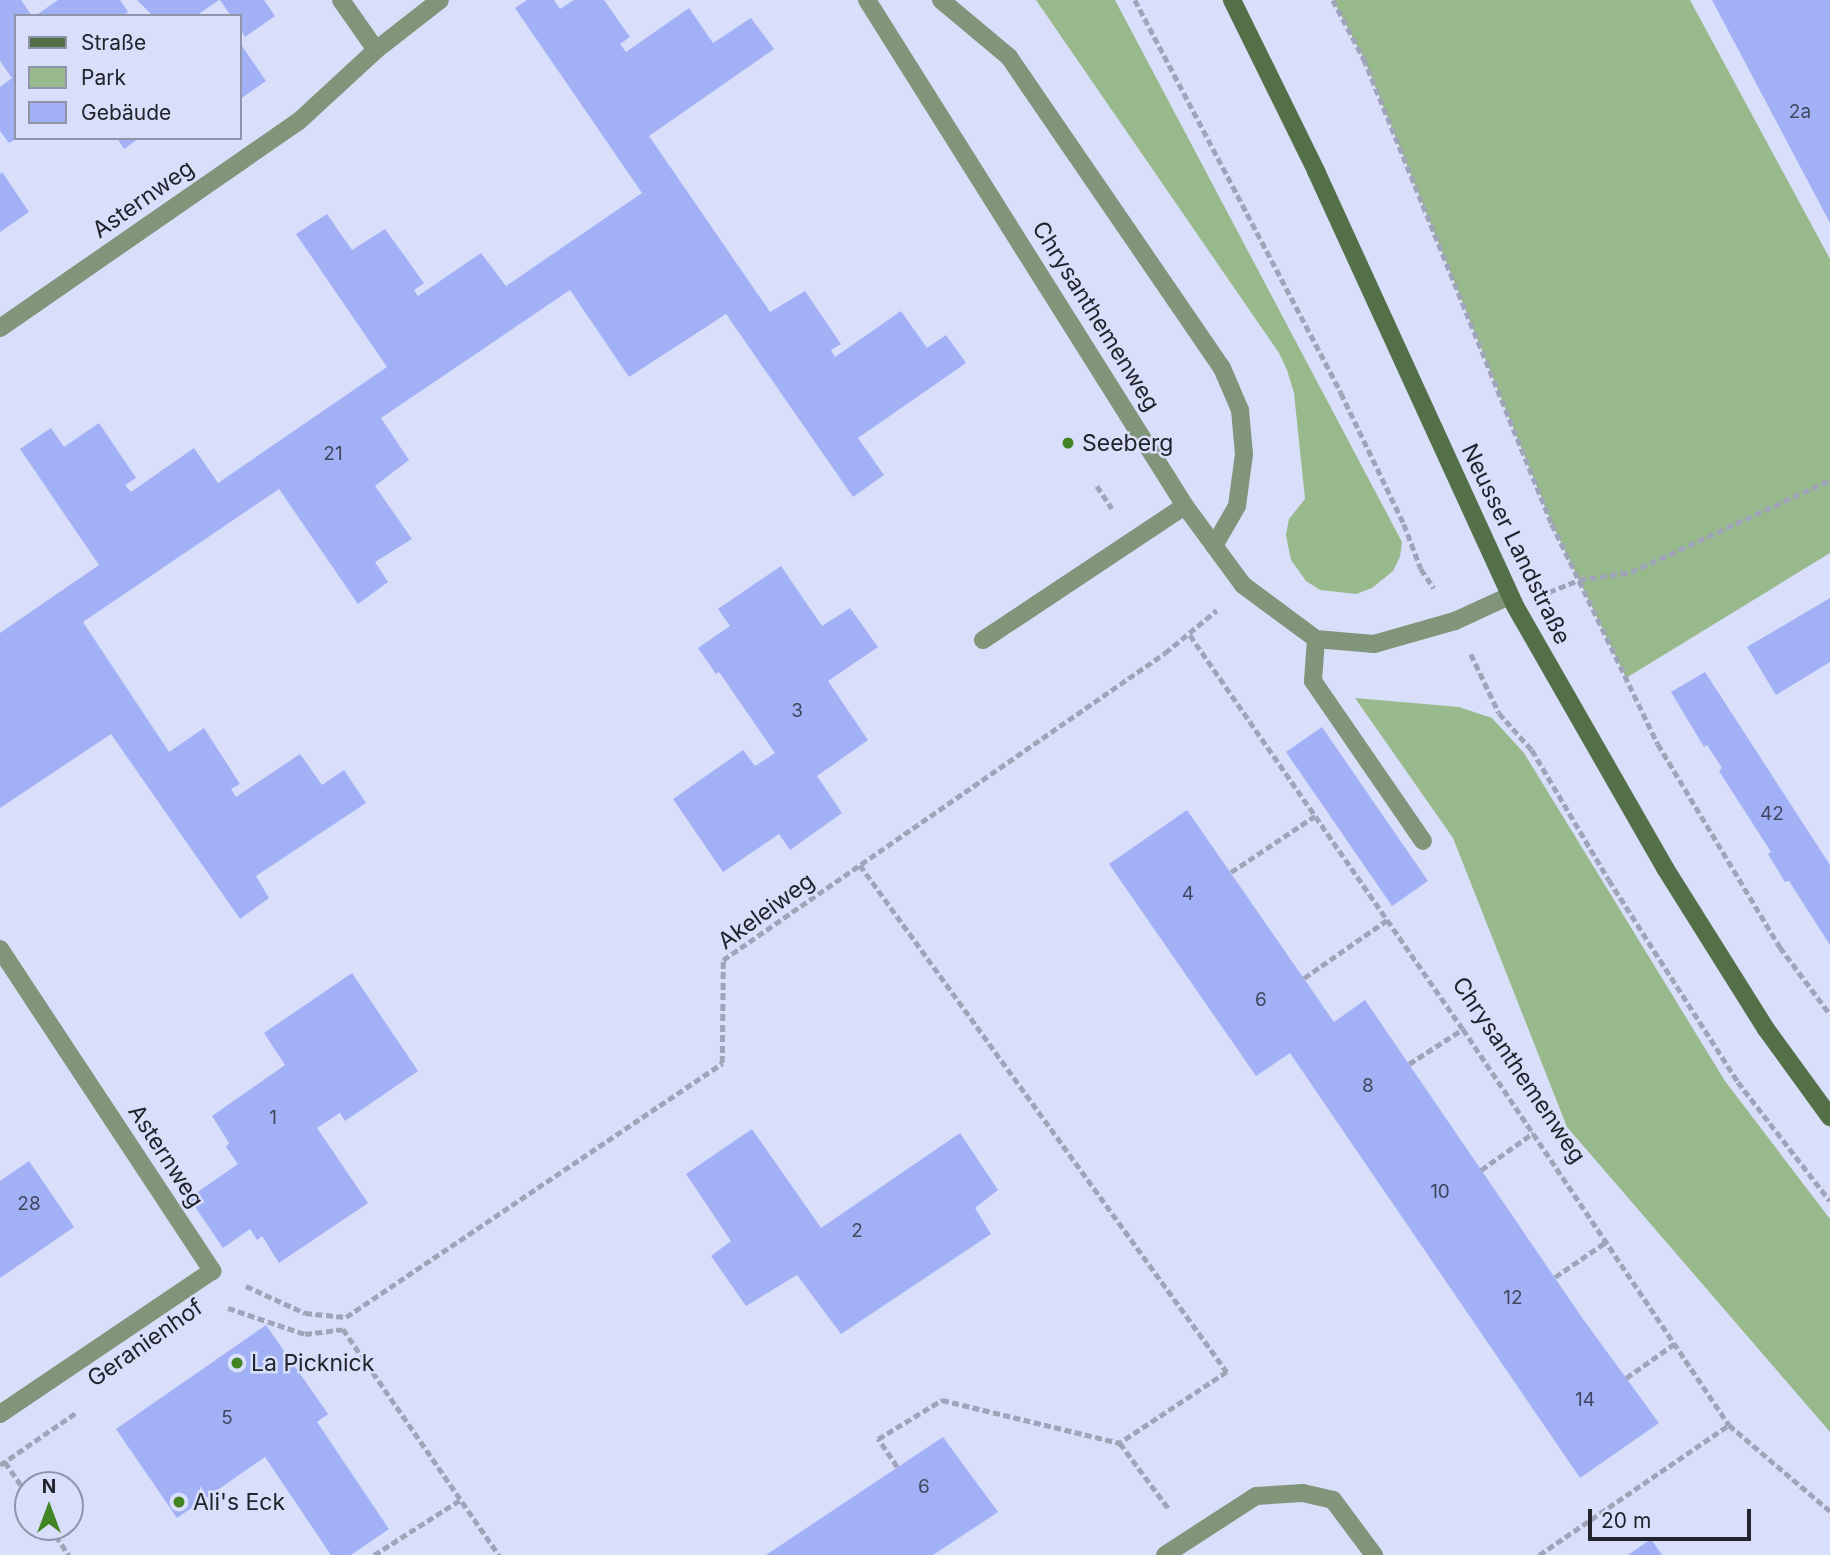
<!DOCTYPE html>
<html>
<head>
<meta charset="utf-8">
<style>
	body { margin:0 }
	#map { position:relative; width:1830px; height:1555px; overflow:hidden; background:#d9dffa; font-family:Inter,sans-serif }
	div>[style] { position:absolute }
	.green>* { inset:0; background:#98b98b }
	.building>* { inset:0; background:#a2b0f6 }
	.path>* { height:4.5px; margin-top:-2.25px; transform-origin:0; background:repeating-linear-gradient(90deg,#9fa4b9 0 7px,transparent 0 10.5px) }
	.service>* { height:18px; margin:-9px; padding:0 9px; transform-origin:9px; border-radius:9px; background:#81957a }
	.minor>* { height:18px; margin:-9px; padding:0 9px; transform-origin:9px; border-radius:9px; background:#81957a }
	.secondary>* { height:18px; margin:-9px; padding:0 9px; transform-origin:9px; border-radius:9px; background:#547049 }
	.dots>* { width:19px; height:19px; translate:-50% -50%; box-sizing:border-box; border:4px solid #d9dffa; border-radius:50% }
	span { translate:-50% -50%; white-space:nowrap; text-align:center; line-height:1.15; -webkit-text-stroke:5px #d9dffa; paint-order:stroke }
	.number-label { font-size:19px; color:#41475f }
	.number-label span { -webkit-text-stroke-width:0 }
	.street-label { font-size:23px; color:#21242d }
	.poi-label { font-size:23px; color:#21242d }
	.left { translate:0 -50%; text-align:left }
	.legend { position:absolute; left:14px; top:14px; width:228px; height:126px; box-sizing:border-box; background:#d9dffa; border:2px solid #8f94a8; margin:0; padding:9px 12px; list-style:none; font-size:21px; color:#21242d }
	.legend li { display:flex; align-items:center; gap:14px; height:35px }
	.legend b { width:35px; border:2px solid #8f94a8 }
	.north { position:absolute; left:14px; top:1471px; width:70px; height:70px; box-sizing:border-box; background:#d9dffa; border:2px solid #8f94a8; border-radius:50%; rotate:0deg; font-size:19px; font-weight:700; line-height:28px; text-align:center; color:#21242d }
	.north::after { content:''; display:block; margin:auto; width:24px; height:32px; background:#438424; clip-path:polygon(50% 0,100% 100%,50% 72%,0 100%) }
	.scale { position:absolute; left:1588px; top:1509px; width:163px; height:32px; box-sizing:border-box; border:4px solid #21242d; border-top:0; padding-left:9px; font-size:21px; line-height:24px; white-space:nowrap; color:#21242d; -webkit-text-stroke:5px #d9dffa; paint-order:stroke }
</style>
</head>
<body>
<div id="map">
	<div class="green">
		<div style="clip-path:polygon(1036px 0,1115px 0,1402px 542px,1400px 557px,1393px 571px,1372px 588px,1356px 594px,1320px 590px,1306px 581px,1291px 560px,1286px 535px,1289px 519px,1305px 499px,1294px 393px,1287px 370px,1279px 353px)"></div>
		<div style="clip-path:polygon(1333px 0,1690px 0,1830px 259px,1830px 553px,1626px 678px,1552px 524px,1364px 59px)"></div>
		<div style="clip-path:polygon(1355px 698px,1459px 707px,1492px 718px,1524px 753px,1725px 1081px,1830px 1219px,1830px 1432px,1567px 1127px,1453px 838px)"></div>
	</div>
	<div class="building">
		<div style="clip-path:polygon(0 0,21px 0,32px 16px,16px 16px,16px 139px,9px 143px,0 131px,0 87px,12px 78px,0 61px)"></div>
		<div style="clip-path:polygon(58px 0,120px 0,128px 12px,122px 16px,35px 16px)"></div>
		<div style="clip-path:polygon(137px 0,219px 0,196px 16px,153px 16px)"></div>
		<div style="clip-path:polygon(220px 0,264px 0,275px 16px,245px 37px,240px 28px,240px 16px,231px 16px)"></div>
		<div style="clip-path:polygon(527px 0,554px 0,560px 9px,574px 0,604px 0,630px 37px,620px 44px,626px 52px,689px 8px,713px 43px,751px 18px,774px 49px,649px 136px,770px 312px,805px 291px,841px 344px,831px 350px,835px 357px,901px 311px,927px 348px,946px 335px,966px 363px,858px 438px,884px 475px,853px 497px,726px 314px,629px 377px,570px 290px,381px 418px,409px 460px,375px 486px,412px 539px,375px 562px,388px 582px,358px 604px,279px 489px,83px 622px,169px 752px,204px 728px,240px 784px,231px 789px,236px 797px,300px 754px,322px 785px,344px 770px,366px 803px,256px 876px,269px 898px,240px 919px,111px 734px,0 808px,0 633px,99px 565px,20px 449px,51px 428px,64px 447px,99px 423px,136px 478px,125px 485px,131px 492px,194px 448px,218px 483px,387px 367px,296px 234px,327px 214px,352px 250px,385px 229px,424px 283px,414px 290px,418px 296px,481px 253px,506px 286px,642px 193px,515px 8px)"></div>
		<div style="clip-path:polygon(1712px 0,1830px 0,1830px 223px)"></div>
		<div style="clip-path:polygon(240px 43px,266px 81px,240px 99px)"></div>
		<div style="clip-path:polygon(117px 138px,139px 138px,124px 149px)"></div>
		<div style="clip-path:polygon(2px 172px,29px 212px,0 232px,0 174px)"></div>
		<div style="clip-path:polygon(781px 566px,822px 626px,850px 608px,878px 647px,828px 681px,868px 740px,817px 776px,842px 813px,790px 850px,779px 834px,723px 872px,673px 799px,743px 750px,755px 766px,775px 753px,719px 672px,716px 674px,698px 648px,730px 626px,718px 609px)"></div>
		<div style="clip-path:polygon(1830px 598px,1830px 662px,1776px 695px,1747px 647px)"></div>
		<div style="clip-path:polygon(1705px 672px,1830px 865px,1830px 945px,1789px 881px,1785px 882px,1768px 854px,1771px 852px,1719px 771px,1722px 768px,1707px 745px,1704px 747px,1671px 692px)"></div>
		<div style="clip-path:polygon(1322px 727px,1428px 881px,1392px 906px,1286px 752px)"></div>
		<div style="clip-path:polygon(1187px 810px,1334px 1022px,1365px 1000px,1583px 1319px,1659px 1423px,1580px 1478px,1290px 1053px,1256px 1076px,1109px 864px)"></div>
		<div style="clip-path:polygon(352px 973px,418px 1071px,345px 1121px,340px 1113px,317px 1128px,368px 1203px,279px 1263px,262px 1236px,257px 1240px,250px 1229px,223px 1248px,189px 1198px,238px 1164px,226px 1147px,229px 1143px,212px 1116px,285px 1065px,264px 1033px)"></div>
		<div style="clip-path:polygon(752px 1129px,821px 1228px,960px 1133px,998px 1190px,975px 1208px,991px 1234px,841px 1334px,797px 1275px,746px 1306px,711px 1256px,731px 1241px,686px 1174px)"></div>
		<div style="clip-path:polygon(29px 1161px,74px 1227px,0 1278px,0 1181px)"></div>
		<div style="clip-path:polygon(266px 1325px,328px 1414px,317px 1422px,389px 1529px,351px 1555px,331px 1555px,265px 1457px,177px 1518px,116px 1429px)"></div>
		<div style="clip-path:polygon(943px 1437px,998px 1512px,933px 1555px,766px 1555px)"></div>
		<div style="clip-path:polygon(1651px 1539px,1662px 1555px,1628px 1555px)"></div>
	</div>
	<div class="path">
		<div style="left:1135px;top:0;width:444px;rotate:62.3deg"></div>
		<div style="left:1341px;top:393px;width:145px;rotate:64.3deg"></div>
		<div style="left:1404px;top:524px;width:48px;rotate:69.3deg"></div>
		<div style="left:1421px;top:569px;width:23px;rotate:56deg"></div>
		<div style="left:1333px;top:0;width:67px;rotate:62.3deg"></div>
		<div style="left:1364px;top:59px;width:502px;rotate:67.99deg"></div>
		<div style="left:1552px;top:524px;width:244px;rotate:64.3deg"></div>
		<div style="left:1658px;top:744px;width:237px;rotate:59deg"></div>
		<div style="left:1780px;top:947px;width:84px;rotate:53.3deg"></div>
		<div style="left:1097px;top:486px;width:27px;rotate:56deg"></div>
		<div style="left:1549px;top:592px;width:32px;rotate:-22deg"></div>
		<div style="left:1579px;top:580px;width:53px;rotate:-8.7deg"></div>
		<div style="left:1631px;top:572px;width:219px;rotate:-24.8deg"></div>
		<div style="left:1190px;top:635px;width:479px;rotate:55.3deg"></div>
		<div style="left:1463px;top:1029px;width:477px;rotate:56.1deg"></div>
		<div style="left:1729px;top:1425px;width:133px;rotate:40.4deg"></div>
		<div style="left:1471px;top:654px;width:65px;rotate:64.6deg"></div>
		<div style="left:1499px;top:713px;width:50px;rotate:48.3deg"></div>
		<div style="left:1532px;top:750px;width:151px;rotate:59.4deg"></div>
		<div style="left:1609px;top:880px;width:240px;rotate:57.4deg"></div>
		<div style="left:1738px;top:1082px;width:150px;rotate:52.3deg"></div>
		<div style="left:860px;top:865px;width:626px;rotate:54.1deg"></div>
		<div style="left:1227px;top:1372px;width:128px;rotate:146.4deg"></div>
		<div style="left:1231px;top:872px;width:101px;rotate:-33.7deg"></div>
		<div style="left:1304px;top:978px;width:101px;rotate:-34.9deg"></div>
		<div style="left:1409px;top:1064px;width:64px;rotate:-32.9deg"></div>
		<div style="left:1481px;top:1170px;width:64px;rotate:-35.4deg"></div>
		<div style="left:1555px;top:1277px;width:62px;rotate:-34.5deg"></div>
		<div style="left:246px;top:1286px;width:65px;rotate:24.6deg"></div>
		<div style="left:305px;top:1313px;width:41px;rotate:5.6deg"></div>
		<div style="left:346px;top:1317px;width:454px;rotate:-34deg"></div>
		<div style="left:722px;top:1063px;width:103px;rotate:-89.4deg"></div>
		<div style="left:723px;top:960px;width:538px;rotate:-34.78deg"></div>
		<div style="left:1165px;top:653px;width:67px;rotate:-39.6deg"></div>
		<div style="left:228px;top:1308px;width:81px;rotate:18.7deg"></div>
		<div style="left:305px;top:1334px;width:38px;rotate:-7deg"></div>
		<div style="left:343px;top:1329px;width:275px;rotate:55.4deg"></div>
		<div style="left:1626px;top:1378px;width:59px;rotate:-35.3deg"></div>
		<div style="left:5px;top:1462px;width:40px;rotate:55.1deg"></div>
		<div style="left:0;top:1465px;width:93px;rotate:-34.5deg"></div>
		<div style="left:897px;top:1467px;width:34px;rotate:-124deg"></div>
		<div style="left:878px;top:1439px;width:75px;rotate:-31.4deg"></div>
		<div style="left:942px;top:1400px;width:183px;rotate:13.6deg"></div>
		<div style="left:1120px;top:1443px;width:82px;rotate:53.4deg"></div>
		<div style="left:50px;top:1527px;width:34px;rotate:56deg"></div>
		<div style="left:374px;top:1555px;width:102px;rotate:-32.6deg"></div>
		<div style="left:1539px;top:1555px;width:230px;rotate:-34.4deg"></div>
	</div>
	<div class="service">
		<div style="left:941px;top:0;width:89px;rotate:40deg"></div>
		<div style="left:1009px;top:57px;width:377px;rotate:55.6deg"></div>
		<div style="left:1222px;top:368px;width:46px;rotate:66.8deg"></div>
		<div style="left:1240px;top:410px;width:44px;rotate:84.8deg"></div>
		<div style="left:1244px;top:454px;width:52px;rotate:97.7deg"></div>
		<div style="left:1237px;top:506px;width:46px;rotate:119.9deg"></div>
		<div style="left:1316px;top:639px;width:42px;rotate:94.1deg"></div>
		<div style="left:1313px;top:681px;width:194px;rotate:55.5deg"></div>
		<div style="left:983px;top:640px;width:242px;rotate:-33.6deg"></div>
		<div style="left:0;top:1414px;width:256px;rotate:-34deg"></div>
	</div>
	<div class="minor">
		<div style="left:341px;top:0;width:61px;rotate:55deg"></div>
		<div style="left:867px;top:0;width:598px;rotate:57.85deg"></div>
		<div style="left:1185px;top:506px;width:98px;rotate:53.7deg"></div>
		<div style="left:1243px;top:585px;width:91px;rotate:36.5deg"></div>
		<div style="left:1316px;top:639px;width:58px;rotate:4.9deg"></div>
		<div style="left:1374px;top:644px;width:84px;rotate:-15.9deg"></div>
		<div style="left:1455px;top:621px;width:60px;rotate:-24.8deg"></div>
		<div style="left:0;top:328px;width:362px;rotate:-34.7deg"></div>
		<div style="left:298px;top:122px;width:106px;rotate:-42.7deg"></div>
		<div style="left:376px;top:50px;width:81px;rotate:-38deg"></div>
		<div style="left:0;top:949px;width:386px;rotate:56.6deg"></div>
		<div style="left:1165px;top:1555px;width:108px;rotate:-33deg"></div>
		<div style="left:1256px;top:1496px;width:47px;rotate:-3.7deg"></div>
		<div style="left:1303px;top:1493px;width:31px;rotate:13deg"></div>
		<div style="left:1333px;top:1500px;width:69px;rotate:53.3deg"></div>
	</div>
	<div class="secondary">
		<div style="left:1232px;top:0;width:191px;rotate:63.8deg"></div>
		<div style="left:1316px;top:171px;width:478px;rotate:65.4deg"></div>
		<div style="left:1515px;top:606px;width:302px;rotate:60.2deg"></div>
		<div style="left:1665px;top:868px;width:190px;rotate:57.9deg"></div>
		<div style="left:1766px;top:1029px;width:109px;rotate:54deg"></div>
	</div>
	<div class="dots">
		<div style="left:1068px;top:443px;background:#438424"></div>
		<div style="left:237px;top:1363px;background:#438424"></div>
		<div style="left:179px;top:1502px;background:#438424"></div>
	</div>
	<div class="number-label">
		<span style="left:1800px;top:112px">2a</span>
		<span style="left:333px;top:454px">21</span>
		<span style="left:797px;top:711px">3</span>
		<span style="left:1772px;top:814px">42</span>
		<span style="left:1188px;top:894px">4</span>
		<span style="left:1261px;top:1000px">6</span>
		<span style="left:1368px;top:1086px">8</span>
		<span style="left:273px;top:1118px">1</span>
		<span style="left:1440px;top:1192px">10</span>
		<span style="left:29px;top:1204px">28</span>
		<span style="left:857px;top:1231px">2</span>
		<span style="left:1513px;top:1298px">12</span>
		<span style="left:1585px;top:1400px">14</span>
		<span style="left:227px;top:1418px">5</span>
		<span style="left:924px;top:1487px">6</span>
	</div>
	<div class="street-label">
		<span style="left:143px;top:199px;rotate:-35deg">Asternweg</span>
		<span style="left:1096px;top:316px;rotate:58deg">Chrysanthemenweg</span>
		<span style="left:1516px;top:544px;rotate:64deg">Neusser Landstraße</span>
		<span style="left:766px;top:911px;rotate:-36deg">Akeleiweg</span>
		<span style="left:1519px;top:1070px;rotate:56deg">Chrysanthemenweg</span>
		<span style="left:166px;top:1156px;rotate:57deg">Asternweg</span>
		<span style="left:145px;top:1343px;rotate:-35deg">Geranienhof</span>
	</div>
	<div class="poi-label">
		<span class="left" style="left:1082px;top:443px">Seeberg</span>
		<span class="left" style="left:251px;top:1363px">La Picknick</span>
		<span class="left" style="left:193px;top:1502px">Ali's Eck</span>
	</div>
	<ul class="legend">
	<li><b style="height:9px;background:#547049"></b>Straße</li>
	<li><b style="height:19px;background:#98b98b"></b>Park</li>
	<li><b style="height:19px;background:#a2b0f6"></b>Gebäude</li>
	</ul>
	<div class="north">N</div>
	<div class="scale">20 m</div>
</div>
</body>
</html>
